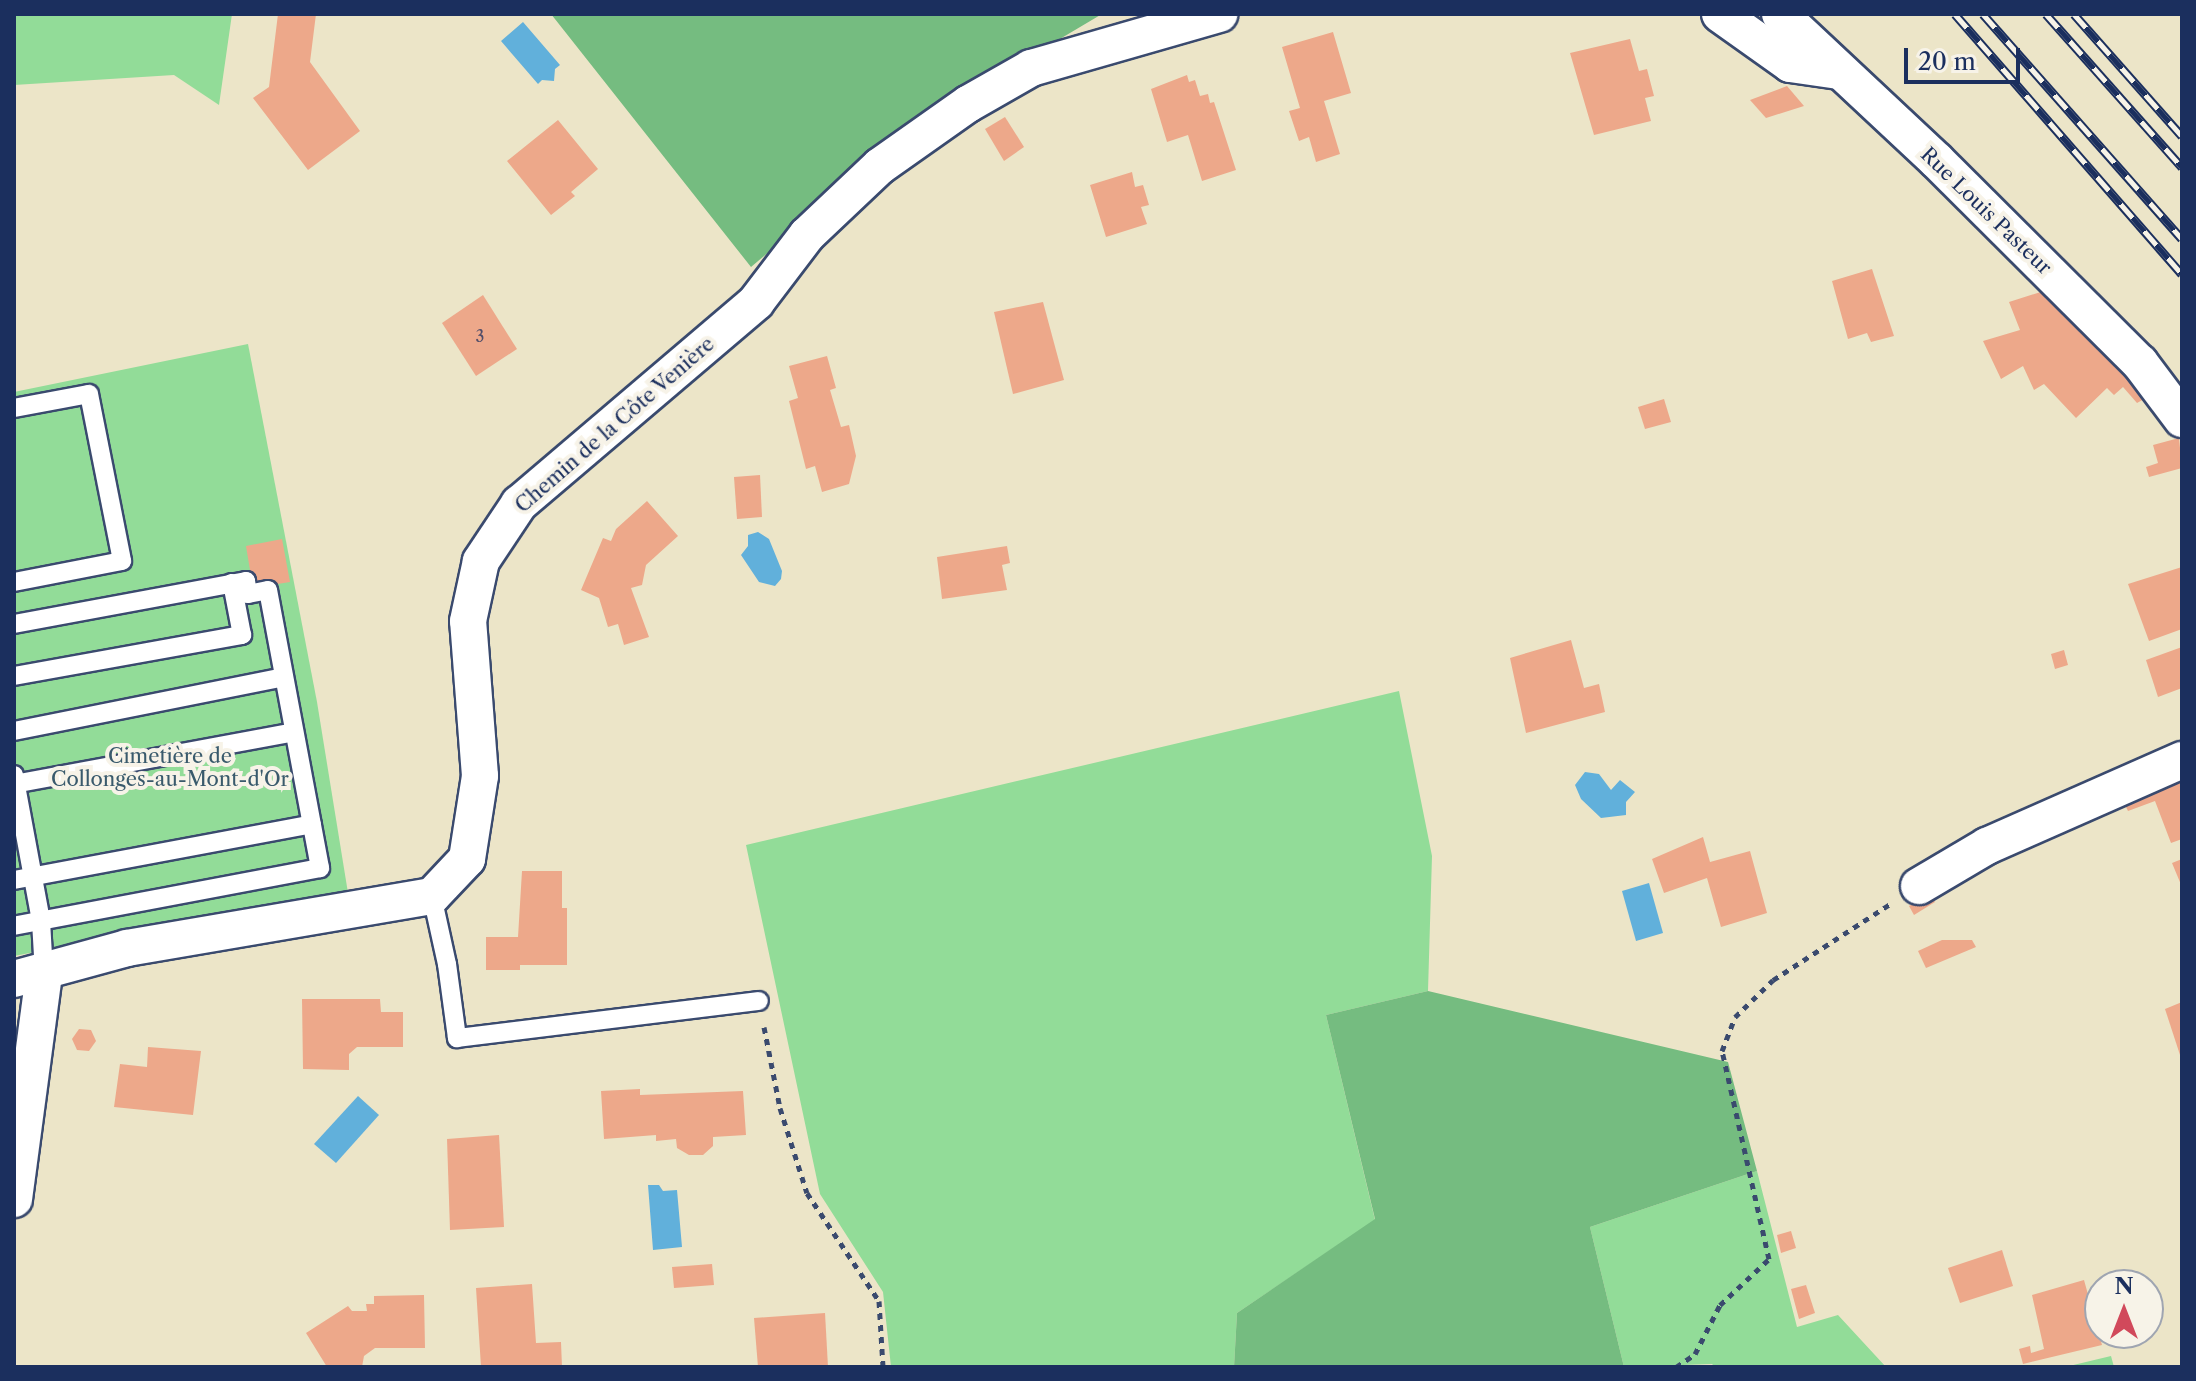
<!DOCTYPE html>
<html>
<head>
<meta charset="utf-8">
<style>
	body { margin:0 }
	#map { position:relative; width:2196px; height:1381px; overflow:hidden; background:#ece5c8; font-family:"Libre Caslon Text",serif }
	div>[style] { position:absolute }
	.green>* { inset:0; background:#92dc98 }
	.forest>* { inset:0; background:#75bc80 }
	.water>* { inset:0; background:#61b0db }
	.building>* { inset:0; background:#eda88a }
	.path>* { height:5px; margin-top:-2.5px; transform-origin:0; background:repeating-linear-gradient(90deg,#3a4a6e 0 6px,transparent 0 12px) }
	.roads { filter:drop-shadow(2px 0 #3a4a6e) drop-shadow(-2px 0 #3a4a6e) drop-shadow(0 2px #3a4a6e) drop-shadow(0 -2px #3a4a6e) }
	.lane>* { height:18px; margin:-9px; padding:0 9px; transform-origin:9px; border-radius:9px; background:#fff }
	.street>* { height:36px; margin:-18px; padding:0 18px; transform-origin:18px; border-radius:18px; background:#fff }
	.rail>* { height:9px; margin-top:-4.5px; transform-origin:0; background:repeating-linear-gradient(90deg,#f7f3e8 0 18px,#1b2f5e 0 36px); box-sizing:border-box; border-block:2px solid #1b2f5e }
	span { translate:-50% -50%; white-space:nowrap; text-align:center; line-height:1.15; -webkit-text-stroke:8px #f7f3e8; paint-order:stroke }
	.number-label { font-size:16px; color:#504d69 }
	.number-label span { -webkit-text-stroke-width:0 }
	.street-label { font-size:20px; color:#1b2f5e }
	.park-label { font-size:20px; color:#395a6c }
	.frame { position:absolute; inset:0; border:16px solid #1b2f5e; pointer-events:none }
	.north { position:absolute; left:2084px; top:1269px; width:80px; height:80px; box-sizing:border-box; background:#f7f3e8; border:2px solid #9fa5b1; border-radius:50%; rotate:0deg; font-size:22px; font-weight:700; line-height:32px; text-align:center; color:#1b2f5e }
	.north::after { content:''; display:block; margin:auto; width:28px; height:36px; background:#d1495b; clip-path:polygon(50% 0,100% 100%,50% 72%,0 100%) }
	.scale { position:absolute; left:1904px; top:48px; width:116px; height:36px; box-sizing:border-box; border:4px solid #1b2f5e; border-top:0; padding-left:10px; font-size:24px; line-height:28px; white-space:nowrap; color:#1b2f5e; -webkit-text-stroke:6px #f7f3e8; paint-order:stroke }
</style>
</head>
<body>
<div id="map">
	<div class="green">
		<div style="clip-path:polygon(14px 14px,232px 14px,219px 105px,174px 75px,14px 85px)"></div>
		<div style="clip-path:polygon(248px 344px,317px 702px,348px 893px,14px 956px,14px 392px)"></div>
		<div style="clip-path:polygon(1399px 691px,1432px 856px,1428px 991px,1326px 1015px,1375px 1220px,1237px 1313px,1234px 1367px,891px 1367px,883px 1292px,820px 1194px,746px 845px)"></div>
		<div style="clip-path:polygon(1757px 1171px,1797px 1327px,1838px 1315px,1886px 1367px,1715px 1367px,1712px 1364px,1624px 1367px,1590px 1227px)"></div>
		<div style="clip-path:polygon(2111px 1356px,2114px 1367px,2065px 1367px)"></div>
	</div>
	<div class="forest">
		<div style="clip-path:polygon(551px 14px,1102px 14px,967px 94px,893px 147px,751px 267px)"></div>
		<div style="clip-path:polygon(1428px 991px,1728px 1062px,1757px 1171px,1590px 1227px,1624px 1367px,1234px 1367px,1237px 1313px,1375px 1219px,1326px 1015px)"></div>
	</div>
	<div class="water">
		<div style="clip-path:polygon(523px 22px,560px 65px,555px 69px,554px 81px,542px 80px,538px 84px,501px 41px)"></div>
		<div style="clip-path:polygon(758px 532px,769px 539px,782px 571px,781px 579px,775px 586px,759px 582px,741px 555px,748px 546px,748px 535px)"></div>
		<div style="clip-path:polygon(1585px 772px,1599px 774px,1611px 790px,1620px 780px,1635px 792px,1626px 802px,1626px 815px,1601px 818px,1581px 799px,1575px 785px)"></div>
		<div style="clip-path:polygon(1649px 883px,1663px 933px,1636px 941px,1622px 891px)"></div>
		<div style="clip-path:polygon(358px 1096px,379px 1115px,336px 1163px,314px 1144px)"></div>
		<div style="clip-path:polygon(648px 1185px,659px 1185px,663px 1191px,677px 1190px,682px 1247px,653px 1250px)"></div>
	</div>
	<div class="building">
		<div style="clip-path:polygon(278px 14px,316px 14px,310px 62px,360px 131px,308px 170px,253px 98px,269px 87px)"></div>
		<div style="clip-path:polygon(1333px 32px,1351px 93px,1324px 101px,1340px 154px,1316px 162px,1309px 137px,1299px 141px,1289px 111px,1300px 108px,1282px 47px)"></div>
		<div style="clip-path:polygon(1630px 39px,1639px 71px,1647px 69px,1654px 96px,1645px 98px,1651px 121px,1594px 135px,1570px 53px)"></div>
		<div style="clip-path:polygon(1187px 75px,1189px 82px,1195px 80px,1200px 96px,1208px 94px,1210px 103px,1214px 102px,1236px 170px,1202px 181px,1188px 135px,1167px 142px,1151px 89px)"></div>
		<div style="clip-path:polygon(1787px 86px,1804px 106px,1766px 118px,1750px 100px)"></div>
		<div style="clip-path:polygon(1005px 117px,1024px 147px,1004px 161px,985px 129px)"></div>
		<div style="clip-path:polygon(558px 120px,598px 169px,571px 192px,575px 196px,551px 215px,507px 161px)"></div>
		<div style="clip-path:polygon(1132px 172px,1135px 187px,1143px 185px,1149px 205px,1141px 207px,1147px 224px,1106px 237px,1090px 185px)"></div>
		<div style="clip-path:polygon(1872px 269px,1894px 336px,1871px 342px,1867px 333px,1848px 339px,1832px 281px)"></div>
		<div style="clip-path:polygon(2047px 290px,2078px 312px,2146px 398px,2137px 403px,2123px 387px,2114px 395px,2107px 388px,2076px 418px,2044px 384px,2034px 390px,2023px 366px,2001px 379px,1983px 341px,2020px 330px,2009px 302px)"></div>
		<div style="clip-path:polygon(483px 295px,517px 349px,476px 376px,442px 323px)"></div>
		<div style="clip-path:polygon(1043px 302px,1064px 380px,1013px 394px,994px 312px)"></div>
		<div style="clip-path:polygon(827px 356px,836px 388px,830px 390px,841px 427px,849px 425px,856px 456px,849px 484px,822px 492px,815px 466px,806px 469px,789px 401px,798px 398px,789px 366px)"></div>
		<div style="clip-path:polygon(1664px 399px,1671px 422px,1645px 429px,1638px 407px)"></div>
		<div style="clip-path:polygon(2179px 438px,2182px 468px,2149px 477px,2146px 467px,2158px 463px,2153px 445px)"></div>
		<div style="clip-path:polygon(760px 475px,762px 517px,737px 519px,734px 477px)"></div>
		<div style="clip-path:polygon(647px 501px,678px 536px,646px 565px,642px 585px,631px 588px,649px 637px,624px 645px,618px 624px,608px 627px,599px 598px,581px 590px,603px 538px,611px 541px,616px 529px)"></div>
		<div style="clip-path:polygon(282px 539px,290px 582px,253px 588px,246px 546px)"></div>
		<div style="clip-path:polygon(1007px 546px,1010px 563px,1002px 565px,1007px 590px,942px 599px,937px 557px)"></div>
		<div style="clip-path:polygon(2182px 567px,2182px 629px,2149px 641px,2128px 584px)"></div>
		<div style="clip-path:polygon(1571px 640px,1584px 688px,1599px 684px,1605px 712px,1526px 733px,1510px 658px)"></div>
		<div style="clip-path:polygon(2182px 647px,2182px 688px,2158px 697px,2146px 660px)"></div>
		<div style="clip-path:polygon(2064px 650px,2068px 665px,2055px 669px,2051px 654px)"></div>
		<div style="clip-path:polygon(2182px 781px,2182px 839px,2171px 843px,2155px 801px,2128px 811px,2124px 803px)"></div>
		<div style="clip-path:polygon(1703px 837px,1710px 862px,1750px 851px,1767px 913px,1721px 927px,1707px 878px,1664px 893px,1652px 859px)"></div>
		<div style="clip-path:polygon(2182px 859px,2182px 887px,2172px 863px)"></div>
		<div style="clip-path:polygon(522px 871px,562px 871px,562px 908px,567px 908px,567px 965px,520px 965px,520px 970px,486px 970px,486px 937px,518px 937px)"></div>
		<div style="clip-path:polygon(1929px 894px,1935px 902px,1914px 915px,1909px 906px)"></div>
		<div style="clip-path:polygon(1942px 940px,1972px 940px,1976px 947px,1926px 968px,1918px 951px)"></div>
		<div style="clip-path:polygon(302px 999px,380px 999px,381px 1012px,403px 1012px,403px 1047px,357px 1047px,349px 1054px,349px 1070px,303px 1069px)"></div>
		<div style="clip-path:polygon(2182px 1002px,2182px 1058px,2181px 1058px,2165px 1009px)"></div>
		<div style="clip-path:polygon(79px 1029px,91px 1030px,96px 1041px,89px 1051px,77px 1050px,72px 1039px)"></div>
		<div style="clip-path:polygon(148px 1047px,201px 1051px,193px 1115px,114px 1107px,120px 1064px,147px 1067px)"></div>
		<div style="clip-path:polygon(640px 1089px,640px 1095px,743px 1091px,746px 1135px,713px 1137px,713px 1146px,703px 1155px,689px 1155px,677px 1148px,676px 1139px,656px 1141px,656px 1135px,604px 1139px,601px 1091px)"></div>
		<div style="clip-path:polygon(499px 1135px,504px 1227px,450px 1230px,447px 1139px)"></div>
		<div style="clip-path:polygon(1791px 1231px,1796px 1248px,1781px 1253px,1777px 1235px)"></div>
		<div style="clip-path:polygon(2002px 1250px,2013px 1286px,1960px 1303px,1948px 1268px)"></div>
		<div style="clip-path:polygon(712px 1264px,714px 1285px,674px 1288px,672px 1267px)"></div>
		<div style="clip-path:polygon(2084px 1280px,2102px 1345px,2023px 1364px,2019px 1349px,2030px 1346px,2031px 1353px,2044px 1349px,2032px 1295px)"></div>
		<div style="clip-path:polygon(532px 1284px,536px 1343px,561px 1342px,562px 1367px,481px 1367px,476px 1288px)"></div>
		<div style="clip-path:polygon(1806px 1285px,1815px 1313px,1799px 1319px,1791px 1289px)"></div>
		<div style="clip-path:polygon(424px 1295px,425px 1348px,375px 1348px,364px 1356px,362px 1367px,327px 1367px,306px 1333px,348px 1306px,352px 1311px,367px 1311px,366px 1304px,374px 1304px,374px 1296px)"></div>
		<div style="clip-path:polygon(825px 1313px,828px 1367px,758px 1367px,754px 1318px)"></div>
	</div>
	<div class="path">
		<div style="left:764px;top:1027px;width:83px;rotate:78.8deg"></div>
		<div style="left:780px;top:1108px;width:89px;rotate:72.4deg"></div>
		<div style="left:807px;top:1193px;width:130px;rotate:56.3deg"></div>
		<div style="left:879px;top:1301px;width:66px;rotate:86.5deg"></div>
		<div style="left:1676px;top:1367px;width:23px;rotate:-34deg"></div>
		<div style="left:1695px;top:1354px;width:55px;rotate:-63deg"></div>
		<div style="left:1720px;top:1305px;width:67px;rotate:-43.2deg"></div>
		<div style="left:1769px;top:1259px;width:213px;rotate:-102.7deg"></div>
		<div style="left:1722px;top:1051px;width:36px;rotate:-69deg"></div>
		<div style="left:1735px;top:1017px;width:53px;rotate:-44.2deg"></div>
		<div style="left:1773px;top:980px;width:140px;rotate:-33deg"></div>
	</div>
	<div class="roads">
		<div class="lane">
			<div style="left:14px;top:408px;width:76px;rotate:-10.6deg"></div>
			<div style="left:89px;top:394px;width:170px;rotate:78.8deg"></div>
			<div style="left:122px;top:561px;width:110px;rotate:169deg"></div>
			<div style="left:14px;top:624px;width:236px;rotate:-10.5deg"></div>
			<div style="left:246px;top:581px;width:13px;rotate:81deg"></div>
			<div style="left:248px;top:594px;width:20px;rotate:-11deg"></div>
			<div style="left:268px;top:590px;width:283px;rotate:79.4deg"></div>
			<div style="left:320px;top:868px;width:311px;rotate:169.3deg"></div>
			<div style="left:14px;top:676px;width:232px;rotate:-10.2deg"></div>
			<div style="left:242px;top:635px;width:53px;rotate:-100.9deg"></div>
			<div style="left:14px;top:731px;width:275px;rotate:-11.3deg"></div>
			<div style="left:14px;top:775px;width:148px;rotate:79.5deg"></div>
			<div style="left:41px;top:921px;width:52px;rotate:86.7deg"></div>
			<div style="left:14px;top:784px;width:285px;rotate:-10.5deg"></div>
			<div style="left:14px;top:880px;width:303px;rotate:-10.6deg"></div>
			<div style="left:432px;top:896px;width:70px;rotate:77.6deg"></div>
			<div style="left:447px;top:964px;width:75px;rotate:82.3deg"></div>
			<div style="left:457px;top:1038px;width:304px;rotate:-7deg"></div>
		</div>
		<div class="street">
			<div style="left:1720px;top:14px;width:86px;rotate:35.5deg"></div>
			<div style="left:1790px;top:64px;width:49px;rotate:8.1deg"></div>
			<div style="left:1780px;top:14px;width:215px;rotate:43.1deg"></div>
			<div style="left:1937px;top:161px;width:286px;rotate:44.9deg"></div>
			<div style="left:2140px;top:363px;width:70px;rotate:53.1deg"></div>
			<div style="left:1919px;top:886px;width:79px;rotate:-30.5deg"></div>
			<div style="left:1987px;top:846px;width:213px;rotate:-23.8deg"></div>
			<div style="left:14px;top:979px;width:117px;rotate:-15.3deg"></div>
			<div style="left:127px;top:948px;width:309px;rotate:-9.7deg"></div>
			<div style="left:432px;top:896px;width:51px;rotate:-46.6deg"></div>
			<div style="left:467px;top:859px;width:84px;rotate:-81.1deg"></div>
			<div style="left:480px;top:776px;width:155px;rotate:-94.4deg"></div>
			<div style="left:468px;top:621px;width:61px;rotate:-77.8deg"></div>
			<div style="left:481px;top:561px;width:69px;rotate:-56.3deg"></div>
			<div style="left:519px;top:504px;width:311px;rotate:-40.4deg"></div>
			<div style="left:756px;top:302px;width:84px;rotate:-52.7deg"></div>
			<div style="left:807px;top:235px;width:100px;rotate:-43.4deg"></div>
			<div style="left:880px;top:166px;width:108px;rotate:-35.2deg"></div>
			<div style="left:968px;top:104px;width:73px;rotate:-29.7deg"></div>
			<div style="left:1031px;top:68px;width:196px;rotate:-16deg"></div>
			<div style="left:14px;top:1199px;width:228px;rotate:-82.4deg"></div>
		</div>
	</div>
	<div class="rail">
		<div style="left:1955px;top:14px;width:345px;rotate:48.9deg"></div>
		<div style="left:1983px;top:14px;width:300px;rotate:48.5deg"></div>
		<div style="left:2046px;top:14px;width:205px;rotate:48.4deg"></div>
		<div style="left:2074px;top:14px;width:163px;rotate:48.5deg"></div>
	</div>
	<div class="number-label">
		<span style="left:480px;top:336px">3</span>
	</div>
	<div class="street-label">
		<span style="left:1986px;top:211px;rotate:44deg">Rue Louis Pasteur</span>
		<span style="left:615px;top:425px;rotate:-41deg">Chemin de la Côte Venière</span>
	</div>
	<div class="park-label">
		<span style="left:170px;top:768px">Cimetière de<br>Collonges-au-Mont-d'Or</span>
	</div>
	<div class="frame"></div>
	<div class="north">N</div>
	<div class="scale">20 m</div>
</div>
</body>
</html>
